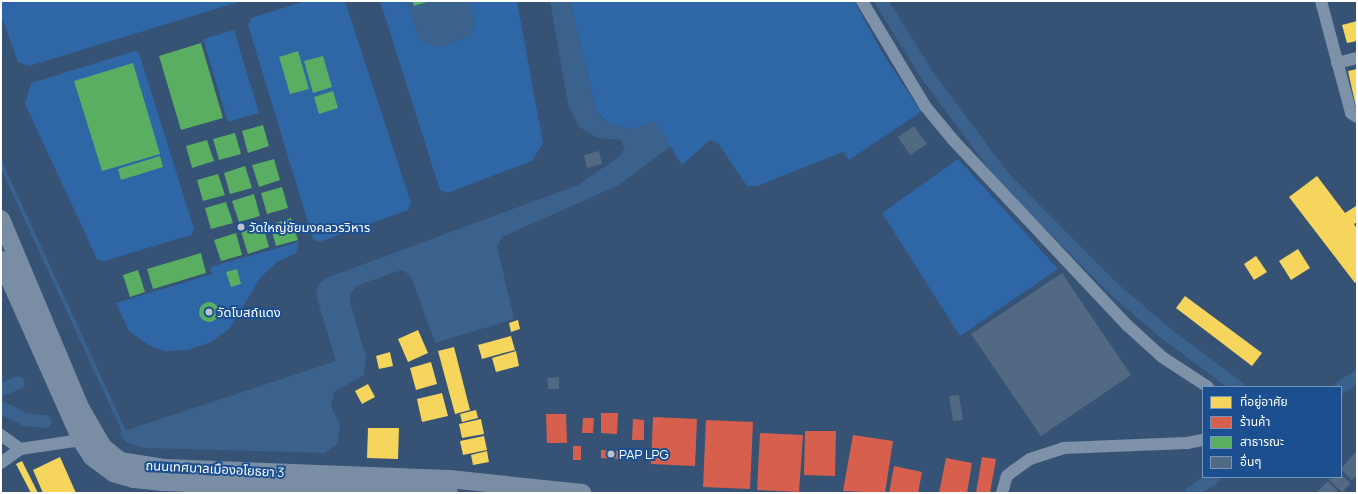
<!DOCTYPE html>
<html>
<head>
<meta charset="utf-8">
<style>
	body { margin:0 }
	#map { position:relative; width:1358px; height:494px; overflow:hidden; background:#365274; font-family:Manrope,"Noto Sans Thai",sans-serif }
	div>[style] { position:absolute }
	.green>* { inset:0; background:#2f66a5 }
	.water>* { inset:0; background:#3b618d }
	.homes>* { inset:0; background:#f6d55c }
	.shops>* { inset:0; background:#d6604d }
	.public>* { inset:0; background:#5aae61 }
	.round { border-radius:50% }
	.stream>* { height:3.5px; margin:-1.75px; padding:0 1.75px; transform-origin:1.75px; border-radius:1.75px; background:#3b618d }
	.canal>* { height:13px; margin:-6.5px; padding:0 6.5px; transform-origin:6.5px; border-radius:6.5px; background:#3b618d }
	.building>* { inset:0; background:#526984 }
	.street>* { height:12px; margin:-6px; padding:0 6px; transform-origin:6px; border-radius:6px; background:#7d92a8 }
	.secondary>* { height:18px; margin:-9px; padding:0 9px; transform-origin:9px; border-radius:9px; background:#798da4 }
	.dots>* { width:11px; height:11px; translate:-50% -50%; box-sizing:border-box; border:2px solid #1b4f8f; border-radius:50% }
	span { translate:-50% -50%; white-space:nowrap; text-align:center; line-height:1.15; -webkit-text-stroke:4px #1b4f8f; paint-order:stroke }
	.poi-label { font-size:13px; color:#fff }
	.left { translate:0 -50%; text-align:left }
	.street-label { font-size:13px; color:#fff }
	.frame { position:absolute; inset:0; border:2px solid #fff; pointer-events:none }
	.legend { position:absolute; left:1202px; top:386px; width:140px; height:92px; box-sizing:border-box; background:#1b4f8f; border:1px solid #7695bc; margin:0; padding:5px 7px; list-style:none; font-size:12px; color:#fff }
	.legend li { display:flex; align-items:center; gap:8px; height:20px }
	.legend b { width:20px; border:1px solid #7695bc }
</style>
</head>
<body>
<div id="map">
	<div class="green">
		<div style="clip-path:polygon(1px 1px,242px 1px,29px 66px,18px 62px,1px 15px)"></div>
		<div style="clip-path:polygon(305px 1px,345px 1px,411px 203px,408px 210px,319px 242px,313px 239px,248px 25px,251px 18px)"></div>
		<div style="clip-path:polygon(380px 1px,407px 1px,419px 39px,440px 47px,468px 37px,475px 25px,469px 1px,517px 1px,543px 143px,532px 161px,447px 193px,440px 190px)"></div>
		<div style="clip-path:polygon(570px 1px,854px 1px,883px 54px,921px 112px,849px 160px,843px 152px,757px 186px,747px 186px,718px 143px,710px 140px,682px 165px,655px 122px,630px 129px,607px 123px,596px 110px)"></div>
		<div style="clip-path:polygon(234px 30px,259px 113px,228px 122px,203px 39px)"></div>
		<div style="clip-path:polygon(135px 51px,139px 53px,194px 229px,191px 235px,104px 261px,97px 259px,25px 104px,31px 83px)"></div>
		<div style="clip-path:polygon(958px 159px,1058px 269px,960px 336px,882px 213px)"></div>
		<div style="clip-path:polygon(299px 242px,296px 253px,277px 262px,260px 278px,230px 328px,211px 342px,188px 350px,164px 351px,147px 344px,129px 331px,116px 303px,212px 274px,210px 267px)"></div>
	</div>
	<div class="water">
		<div style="clip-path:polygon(407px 1px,469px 1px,475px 25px,468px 37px,440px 47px,419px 39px)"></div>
		<div style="clip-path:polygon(550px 1px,570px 1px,596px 110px,606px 123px,630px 129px,655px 122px,671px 146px,619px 185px,502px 237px,497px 246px,514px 319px,435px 343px,411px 276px,402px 270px,358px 285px,351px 292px,350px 302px,366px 357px,364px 375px,334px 392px,331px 407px,340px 424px,338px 443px,325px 453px,144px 448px,127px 443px,118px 433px,336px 361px,316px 295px,318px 285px,326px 278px,578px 185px,620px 156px,625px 148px,620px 140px,598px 138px,579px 127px,568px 104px)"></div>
	</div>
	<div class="homes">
		<div style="clip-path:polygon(1357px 21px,1357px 41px,1347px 43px,1342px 25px)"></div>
		<div style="clip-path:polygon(1357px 69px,1357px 107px,1356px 107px,1348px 71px)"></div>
		<div style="clip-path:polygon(1317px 176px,1345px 213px,1356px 206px,1357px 207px,1357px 222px,1354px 224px,1357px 229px,1357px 281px,1355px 283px,1289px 197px)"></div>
		<div style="clip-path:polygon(1298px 249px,1310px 268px,1291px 280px,1279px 261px)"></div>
		<div style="clip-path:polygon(1256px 256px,1267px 272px,1254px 280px,1244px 264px)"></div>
		<div style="clip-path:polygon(1185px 296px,1262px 353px,1252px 366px,1176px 308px)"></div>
		<div style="clip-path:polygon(518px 320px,520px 329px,511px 332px,509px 323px)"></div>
		<div style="clip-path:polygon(418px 330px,428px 353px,408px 362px,398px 339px)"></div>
		<div style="clip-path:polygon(511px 336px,515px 350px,482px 359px,478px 345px)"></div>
		<div style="clip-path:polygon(454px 347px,470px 410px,455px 414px,438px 351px)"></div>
		<div style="clip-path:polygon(516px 351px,519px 366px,496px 372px,492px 358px)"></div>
		<div style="clip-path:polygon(390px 352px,393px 366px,379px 369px,376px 356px)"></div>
		<div style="clip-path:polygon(431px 362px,437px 384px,416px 390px,410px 368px)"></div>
		<div style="clip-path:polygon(368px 384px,375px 397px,362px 404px,355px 391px)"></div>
		<div style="clip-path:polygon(442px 393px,448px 416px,422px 422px,417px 399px)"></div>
		<div style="clip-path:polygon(476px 410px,478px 418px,462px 422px,460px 414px)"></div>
		<div style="clip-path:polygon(481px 419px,484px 434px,462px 438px,459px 424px)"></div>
		<div style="clip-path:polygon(368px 428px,399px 428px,398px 459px,367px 458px)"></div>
		<div style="clip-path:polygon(484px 436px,487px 450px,463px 455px,460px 441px)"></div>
		<div style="clip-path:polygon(487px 451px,489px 462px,473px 465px,471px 455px)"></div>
		<div style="clip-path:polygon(60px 457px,76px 493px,43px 493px,33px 470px)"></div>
		<div style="clip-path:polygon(22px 461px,38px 493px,31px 493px,16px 464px)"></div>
	</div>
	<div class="shops">
		<div style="clip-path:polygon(601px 413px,618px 413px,617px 434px,601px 433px)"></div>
		<div style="clip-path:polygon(546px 414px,566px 414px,567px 443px,547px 443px)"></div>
		<div style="clip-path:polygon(653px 417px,697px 419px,695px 466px,651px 464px)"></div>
		<div style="clip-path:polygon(583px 418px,594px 418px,593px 433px,582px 433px)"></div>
		<div style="clip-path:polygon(633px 419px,644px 420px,644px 440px,632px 440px)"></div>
		<div style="clip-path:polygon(706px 420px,753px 422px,750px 489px,703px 487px)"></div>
		<div style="clip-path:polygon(805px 431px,836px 431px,835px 476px,804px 475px)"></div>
		<div style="clip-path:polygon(760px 433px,803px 435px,799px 492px,757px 490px)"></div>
		<div style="clip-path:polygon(853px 435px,893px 441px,885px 493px,843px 491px)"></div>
		<div style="clip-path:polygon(573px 446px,581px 446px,581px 460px,573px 460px)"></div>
		<div style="clip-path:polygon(601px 450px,621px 451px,621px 459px,601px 458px)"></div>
		<div style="clip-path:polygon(982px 457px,996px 459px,990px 493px,976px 493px)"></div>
		<div style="clip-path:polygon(946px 458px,972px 463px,967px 493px,939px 493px)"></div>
		<div style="clip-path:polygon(894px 466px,922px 472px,918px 493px,889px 493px)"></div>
	</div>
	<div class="public">
		<div style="clip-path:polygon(412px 1px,430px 1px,414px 6px)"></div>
		<div style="clip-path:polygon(201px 43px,223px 118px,181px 130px,159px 56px)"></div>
		<div style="clip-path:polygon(298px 51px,309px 89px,290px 94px,279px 57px)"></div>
		<div style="clip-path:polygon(323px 56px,332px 87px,313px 93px,304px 61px)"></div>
		<div style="clip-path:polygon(133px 63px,160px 154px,102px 171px,74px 81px)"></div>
		<div style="clip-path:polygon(333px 91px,338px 108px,319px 114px,314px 97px)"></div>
		<div style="clip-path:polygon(263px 125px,269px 146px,248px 153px,242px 131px)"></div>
		<div style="clip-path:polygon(235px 133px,241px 154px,219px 160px,213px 139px)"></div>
		<div style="clip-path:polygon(207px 140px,214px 161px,192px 168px,186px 146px)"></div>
		<div style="clip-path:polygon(160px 156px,163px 167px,121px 180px,118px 169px)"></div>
		<div style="clip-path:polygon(274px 159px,280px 180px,259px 187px,252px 165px)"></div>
		<div style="clip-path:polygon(245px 166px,252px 188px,230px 194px,224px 173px)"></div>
		<div style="clip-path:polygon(218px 174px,225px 195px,203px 201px,197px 180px)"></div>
		<div style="clip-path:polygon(282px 187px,288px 208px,267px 214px,261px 193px)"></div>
		<div style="clip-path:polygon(254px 194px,260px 216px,239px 222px,232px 201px)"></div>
		<div style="clip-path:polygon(226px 202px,233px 223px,211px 229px,205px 208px)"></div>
		<div style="clip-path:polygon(291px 218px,298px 240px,276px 246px,270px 225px)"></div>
		<div style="clip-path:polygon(263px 226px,269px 247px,248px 254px,241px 232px)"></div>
		<div style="clip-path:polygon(236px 233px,242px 255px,221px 261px,214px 240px)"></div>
		<div style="clip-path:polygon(201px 253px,206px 273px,153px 289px,147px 269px)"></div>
		<div style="clip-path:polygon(237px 269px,241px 284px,231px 287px,226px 272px)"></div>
		<div style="clip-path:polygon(138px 270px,145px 292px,130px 297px,123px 275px)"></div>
		<div class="round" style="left:199px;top:302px;width:20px;height:20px"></div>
	</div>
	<div class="stream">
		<div style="left:1px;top:163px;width:299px;rotate:65.3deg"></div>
	</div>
	<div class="canal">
		<div style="left:881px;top:1px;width:91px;rotate:58.1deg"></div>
		<div style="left:929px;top:78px;width:122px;rotate:53.3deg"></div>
		<div style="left:1002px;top:176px;width:159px;rotate:45.3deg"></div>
		<div style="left:1114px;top:289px;width:65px;rotate:40.6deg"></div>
		<div style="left:1163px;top:331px;width:94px;rotate:36.7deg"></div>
		<div style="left:1340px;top:387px;width:20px;rotate:-33deg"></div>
		<div style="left:1px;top:389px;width:18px;rotate:-22deg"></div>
		<div style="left:1px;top:407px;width:27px;rotate:27deg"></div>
		<div style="left:25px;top:419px;width:20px;rotate:6deg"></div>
		<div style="left:1190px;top:493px;width:29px;rotate:-34deg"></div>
	</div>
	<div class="building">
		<div style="clip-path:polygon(914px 126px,927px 144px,910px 155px,898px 137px)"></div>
		<div style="clip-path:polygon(599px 151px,602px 164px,587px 168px,584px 155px)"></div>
		<div style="clip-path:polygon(1062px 273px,1131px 375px,1041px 436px,971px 334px)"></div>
		<div style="clip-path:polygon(559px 377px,559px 389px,548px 389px,547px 378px)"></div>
		<div style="clip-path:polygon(959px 395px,963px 420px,953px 421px,949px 396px)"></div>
		<div style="clip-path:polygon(1357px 450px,1357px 475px,1352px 481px,1341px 469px)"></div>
		<div style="clip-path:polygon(1341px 475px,1351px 483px,1342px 492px,1328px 479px,1341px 477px)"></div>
		<div style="clip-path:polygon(1328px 481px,1339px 493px,1316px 493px)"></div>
	</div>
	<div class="street">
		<div style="left:862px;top:1px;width:122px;rotate:59deg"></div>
		<div style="left:925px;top:106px;width:45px;rotate:50.4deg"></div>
		<div style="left:954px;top:141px;width:253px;rotate:46.8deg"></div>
		<div style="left:1127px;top:325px;width:47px;rotate:42.4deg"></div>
		<div style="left:1162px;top:357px;width:55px;rotate:33.1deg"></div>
		<div style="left:1321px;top:1px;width:116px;rotate:75deg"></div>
		<div style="left:1351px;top:113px;width:7px;rotate:34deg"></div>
		<div style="left:1337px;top:63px;width:21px;rotate:-14deg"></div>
		<div style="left:1px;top:435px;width:24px;rotate:36deg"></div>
		<div style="left:1px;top:463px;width:24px;rotate:-36deg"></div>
		<div style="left:20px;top:449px;width:62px;rotate:-8.4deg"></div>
		<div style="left:1002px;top:493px;width:18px;rotate:-74deg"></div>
		<div style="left:1007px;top:476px;width:8px;rotate:-40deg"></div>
		<div style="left:1013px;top:471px;width:21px;rotate:-35deg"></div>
		<div style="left:1030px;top:459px;width:35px;rotate:-18deg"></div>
		<div style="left:1063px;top:448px;width:124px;rotate:-2.3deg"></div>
		<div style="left:1187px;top:443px;width:16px;rotate:-11deg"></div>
	</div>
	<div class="secondary">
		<div style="left:1px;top:219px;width:206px;rotate:67.2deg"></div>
		<div style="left:81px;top:409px;width:44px;rotate:59.9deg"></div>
		<div style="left:103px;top:447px;width:22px;rotate:39deg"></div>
		<div style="left:120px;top:461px;width:46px;rotate:8.8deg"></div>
		<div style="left:165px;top:468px;width:284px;rotate:2.2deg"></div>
		<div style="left:449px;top:479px;width:134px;rotate:6deg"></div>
		<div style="left:1px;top:260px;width:197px;rotate:66deg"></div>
		<div style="left:81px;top:440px;width:20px;rotate:57deg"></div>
		<div style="left:92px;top:457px;width:26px;rotate:37deg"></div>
		<div style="left:113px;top:473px;width:22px;rotate:16deg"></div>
		<div style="left:134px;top:479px;width:29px;rotate:6deg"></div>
		<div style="left:163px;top:482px;width:286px;rotate:2.2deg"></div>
	</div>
	<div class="dots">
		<div style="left:241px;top:227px;background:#b9c2ce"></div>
		<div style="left:209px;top:312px;background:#b9c2ce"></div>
		<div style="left:611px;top:454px;background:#b9c2ce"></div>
	</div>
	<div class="poi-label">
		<span class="left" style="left:249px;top:227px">วัดใหญ่ชัยมงคลวรวิหาร</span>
		<span class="left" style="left:217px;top:312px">วัดโบสถ์แดง</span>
		<span class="left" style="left:619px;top:454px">PAP LPG</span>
	</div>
	<div class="street-label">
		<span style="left:215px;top:469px;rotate:3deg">ถนนเทศบาลเมืองอโยธยา 3</span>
	</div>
	<div class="frame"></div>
	<ul class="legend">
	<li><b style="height:11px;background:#f6d55c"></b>ที่อยู่อาศัย</li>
	<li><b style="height:11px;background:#d6604d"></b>ร้านค้า</li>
	<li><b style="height:11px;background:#5aae61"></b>สาธารณะ</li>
	<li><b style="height:11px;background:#526984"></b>อื่นๆ</li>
	</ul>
</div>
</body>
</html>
